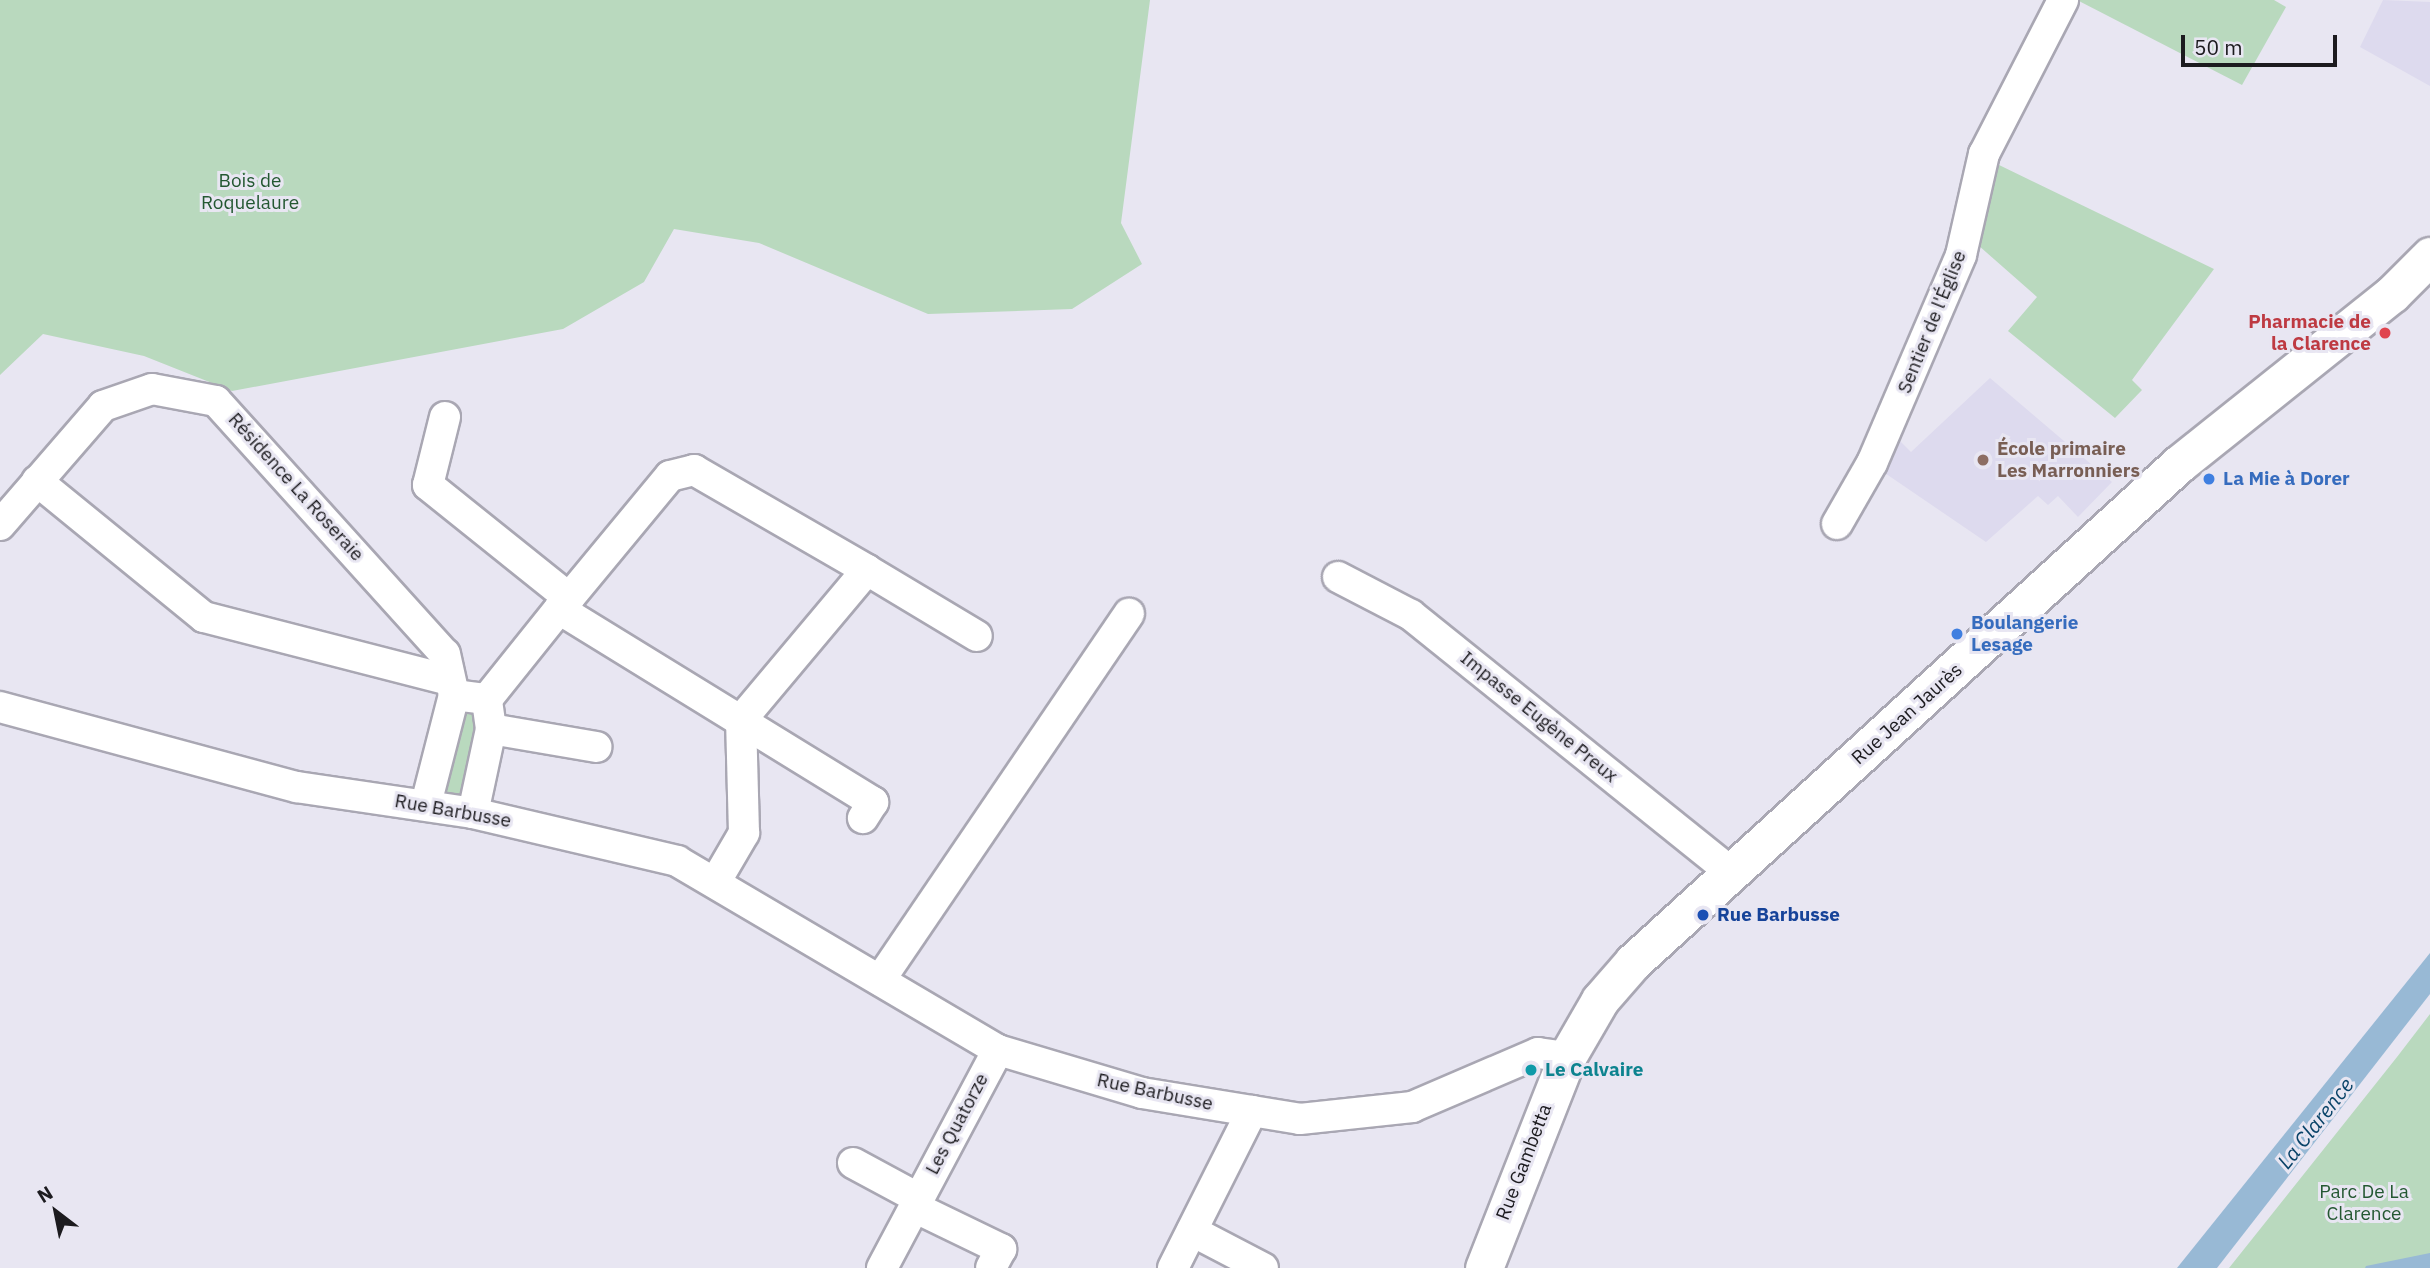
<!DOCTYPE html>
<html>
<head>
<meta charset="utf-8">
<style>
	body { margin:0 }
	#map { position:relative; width:2430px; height:1268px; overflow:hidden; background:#e8e6f2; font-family:"IBM Plex Sans",sans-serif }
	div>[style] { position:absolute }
	.built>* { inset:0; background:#dddaee }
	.green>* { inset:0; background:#b9d9be }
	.water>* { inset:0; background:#98b9d5 }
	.roads { filter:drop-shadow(2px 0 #a9a7b3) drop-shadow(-2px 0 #a9a7b3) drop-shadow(0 2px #a9a7b3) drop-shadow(0 -2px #a9a7b3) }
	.minor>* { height:30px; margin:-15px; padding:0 15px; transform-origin:15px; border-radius:15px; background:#fff }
	.major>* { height:37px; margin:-18.5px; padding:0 18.5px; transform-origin:18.5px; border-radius:18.5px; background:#fff }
	.dots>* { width:19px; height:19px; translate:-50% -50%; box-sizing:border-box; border:4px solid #e8e6f2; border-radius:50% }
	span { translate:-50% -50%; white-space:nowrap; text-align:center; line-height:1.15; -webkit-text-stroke:6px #e8e6f2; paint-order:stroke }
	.park-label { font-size:19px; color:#245832 }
	.street-label { font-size:19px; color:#1c1b1f }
	.health-label { font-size:19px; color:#be3a42; font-weight:700 }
	.right { translate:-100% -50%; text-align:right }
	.education-label { font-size:19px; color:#785e54; font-weight:700 }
	.left { translate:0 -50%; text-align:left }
	.shop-label { font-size:19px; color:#366cbe; font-weight:700 }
	.transit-label { font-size:19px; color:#164399; font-weight:700 }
	.culture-label { font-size:19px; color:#0d838f; font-weight:700 }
	.water-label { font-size:21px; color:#094368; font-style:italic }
	.north { position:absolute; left:21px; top:1177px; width:70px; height:70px; -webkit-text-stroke:5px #e8e6f2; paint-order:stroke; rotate:328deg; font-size:19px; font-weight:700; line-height:28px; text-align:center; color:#1c1b1f }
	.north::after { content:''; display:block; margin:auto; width:24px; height:32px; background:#1c1b1f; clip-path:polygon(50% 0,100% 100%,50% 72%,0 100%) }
	.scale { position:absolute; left:2181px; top:35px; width:156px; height:32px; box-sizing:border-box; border:4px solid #1c1b1f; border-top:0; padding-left:9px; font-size:21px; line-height:24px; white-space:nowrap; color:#1c1b1f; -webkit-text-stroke:5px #e8e6f2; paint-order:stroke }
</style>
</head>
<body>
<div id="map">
	<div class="built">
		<div style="clip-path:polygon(2383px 0,2430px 2px,2430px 86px,2360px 47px)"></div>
		<div style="clip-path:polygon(1990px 378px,2112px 482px,2078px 517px,2058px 496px,2048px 505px,2038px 496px,1986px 542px,1876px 467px,1897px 438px,1911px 452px)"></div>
	</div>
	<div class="green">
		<div style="clip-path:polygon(0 0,1150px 0,1121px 223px,1142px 264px,1072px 309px,928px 314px,759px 243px,674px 229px,644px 282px,563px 329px,232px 391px,144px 356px,43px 334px,0 375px)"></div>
		<div style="clip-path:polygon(2077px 0,2274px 0,2286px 7px,2242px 85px)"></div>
		<div style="clip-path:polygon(1997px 164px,2214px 269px,2132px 380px,2142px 390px,2115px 418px,2008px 331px,2037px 297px,1978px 245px)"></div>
		<div style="clip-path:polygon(465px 708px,479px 711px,469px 805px,435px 799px)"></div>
		<div style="clip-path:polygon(2430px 1014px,2430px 1268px,2229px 1268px,2397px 1057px)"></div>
	</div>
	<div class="water">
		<div style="clip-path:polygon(2430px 953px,2430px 994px,2217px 1268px,2177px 1268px)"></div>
		<div style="clip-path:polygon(2430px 1253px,2430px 1268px,2365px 1268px,2366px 1266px)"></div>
	</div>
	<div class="roads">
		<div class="minor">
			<div style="left:445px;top:417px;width:70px;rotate:104deg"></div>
			<div style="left:428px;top:485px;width:181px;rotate:38.7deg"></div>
			<div style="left:569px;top:598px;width:158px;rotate:-50.4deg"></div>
			<div style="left:670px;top:476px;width:25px;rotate:-14deg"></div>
			<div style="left:694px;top:470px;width:200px;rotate:30deg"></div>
			<div style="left:37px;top:481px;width:215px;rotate:39.2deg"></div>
			<div style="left:204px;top:617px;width:254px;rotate:14.4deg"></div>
			<div style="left:1837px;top:524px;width:70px;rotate:-60.2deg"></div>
			<div style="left:1872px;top:463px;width:226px;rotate:-66.8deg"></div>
			<div style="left:1961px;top:255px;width:104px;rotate:-77.2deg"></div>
			<div style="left:1984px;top:154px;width:173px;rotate:-62.8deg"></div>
			<div style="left:0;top:525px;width:157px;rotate:-49.1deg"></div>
			<div style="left:103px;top:406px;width:52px;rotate:-19.1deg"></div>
			<div style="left:152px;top:389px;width:65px;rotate:10.6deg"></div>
			<div style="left:216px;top:401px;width:341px;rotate:47.9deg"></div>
			<div style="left:445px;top:654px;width:42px;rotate:77.6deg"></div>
			<div style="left:454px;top:695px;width:113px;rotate:104.4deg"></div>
			<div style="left:1338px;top:577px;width:82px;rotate:27.5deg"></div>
			<div style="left:1411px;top:615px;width:410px;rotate:38.8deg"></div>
			<div style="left:569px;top:598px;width:15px;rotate:132deg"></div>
			<div style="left:559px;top:609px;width:369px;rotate:31.6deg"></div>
			<div style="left:873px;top:802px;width:19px;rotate:122deg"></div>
			<div style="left:454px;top:695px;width:33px;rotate:7deg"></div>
			<div style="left:487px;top:699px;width:115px;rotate:-51.3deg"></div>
			<div style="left:0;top:707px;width:308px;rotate:15.1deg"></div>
			<div style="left:297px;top:787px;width:178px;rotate:8.4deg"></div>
			<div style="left:473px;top:813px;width:210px;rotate:13.2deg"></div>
			<div style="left:677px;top:861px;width:373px;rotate:30.5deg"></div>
			<div style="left:998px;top:1050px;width:150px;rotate:16.6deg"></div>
			<div style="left:1142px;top:1093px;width:160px;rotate:9.3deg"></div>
			<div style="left:1300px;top:1119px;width:113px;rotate:-6.1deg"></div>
			<div style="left:1412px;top:1107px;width:137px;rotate:-23.2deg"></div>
			<div style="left:1538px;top:1053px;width:29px;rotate:8deg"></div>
			<div style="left:491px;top:729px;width:107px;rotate:9.7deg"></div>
			<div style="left:473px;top:813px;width:86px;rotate:-77.9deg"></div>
			<div style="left:491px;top:729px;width:30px;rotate:-98deg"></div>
			<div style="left:716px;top:881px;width:56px;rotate:-59.7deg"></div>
			<div style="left:744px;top:833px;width:113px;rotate:-91.5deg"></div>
			<div style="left:741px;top:720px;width:196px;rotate:-50deg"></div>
			<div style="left:867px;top:570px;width:128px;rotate:31deg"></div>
			<div style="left:880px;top:980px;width:443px;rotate:-55.8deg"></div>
			<div style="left:853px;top:1163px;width:74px;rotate:28.3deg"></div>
			<div style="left:914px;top:1207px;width:97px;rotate:25.8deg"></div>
			<div style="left:1001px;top:1249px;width:21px;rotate:118deg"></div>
			<div style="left:1192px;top:1231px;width:80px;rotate:27.5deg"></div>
			<div style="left:882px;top:1268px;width:247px;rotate:-62deg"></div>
			<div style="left:1173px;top:1268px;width:176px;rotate:-63.3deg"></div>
		</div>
		<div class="major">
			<div style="left:1484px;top:1268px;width:227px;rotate:-68.5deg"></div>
			<div style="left:1567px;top:1057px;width:66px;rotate:-59.9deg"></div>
			<div style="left:1600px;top:1000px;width:50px;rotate:-49deg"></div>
			<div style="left:1633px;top:962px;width:739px;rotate:-42.37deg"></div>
			<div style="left:2179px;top:464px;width:273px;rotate:-38.6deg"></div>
			<div style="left:2392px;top:294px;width:54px;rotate:-45deg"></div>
		</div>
	</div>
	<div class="dots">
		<div style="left:2385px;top:333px;background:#e0444e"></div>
		<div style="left:1983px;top:460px;background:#8d6e63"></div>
		<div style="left:2209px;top:479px;background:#3f7fe0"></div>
		<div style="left:1957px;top:634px;background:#3f7fe0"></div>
		<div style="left:1703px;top:915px;background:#1a4fb4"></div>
		<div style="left:1531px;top:1070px;background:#0f9aa8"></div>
	</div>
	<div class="park-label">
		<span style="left:250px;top:192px">Bois de<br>Roquelaure</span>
		<span style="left:2364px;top:1203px">Parc De La<br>Clarence</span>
	</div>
	<div class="street-label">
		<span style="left:1932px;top:322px;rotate:-68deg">Sentier de l'Église</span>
		<span style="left:296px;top:487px;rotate:48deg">Résidence La Roseraie</span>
		<span style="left:1907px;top:714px;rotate:-42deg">Rue Jean Jaurès</span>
		<span style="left:1539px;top:717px;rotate:39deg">Impasse Eugène Preux</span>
		<span style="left:453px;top:811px;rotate:10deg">Rue Barbusse</span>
		<span style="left:1155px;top:1092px;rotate:12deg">Rue Barbusse</span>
		<span style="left:957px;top:1124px;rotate:-62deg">Les Quatorze</span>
		<span style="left:1524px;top:1162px;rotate:-69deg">Rue Gambetta</span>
	</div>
	<div class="health-label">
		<span class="right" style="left:2371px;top:333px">Pharmacie de<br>la Clarence</span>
	</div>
	<div class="education-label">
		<span class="left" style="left:1997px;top:460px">École primaire<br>Les Marronniers</span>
	</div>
	<div class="shop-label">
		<span class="left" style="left:2223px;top:479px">La Mie à Dorer</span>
		<span class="left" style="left:1971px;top:634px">Boulangerie<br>Lesage</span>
	</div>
	<div class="transit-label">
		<span class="left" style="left:1717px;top:915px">Rue Barbusse</span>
	</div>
	<div class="culture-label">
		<span class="left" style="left:1545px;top:1070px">Le Calvaire</span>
	</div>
	<div class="water-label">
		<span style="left:2315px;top:1123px;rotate:-52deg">La Clarence</span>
	</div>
	<div class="north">N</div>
	<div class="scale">50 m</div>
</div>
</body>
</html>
